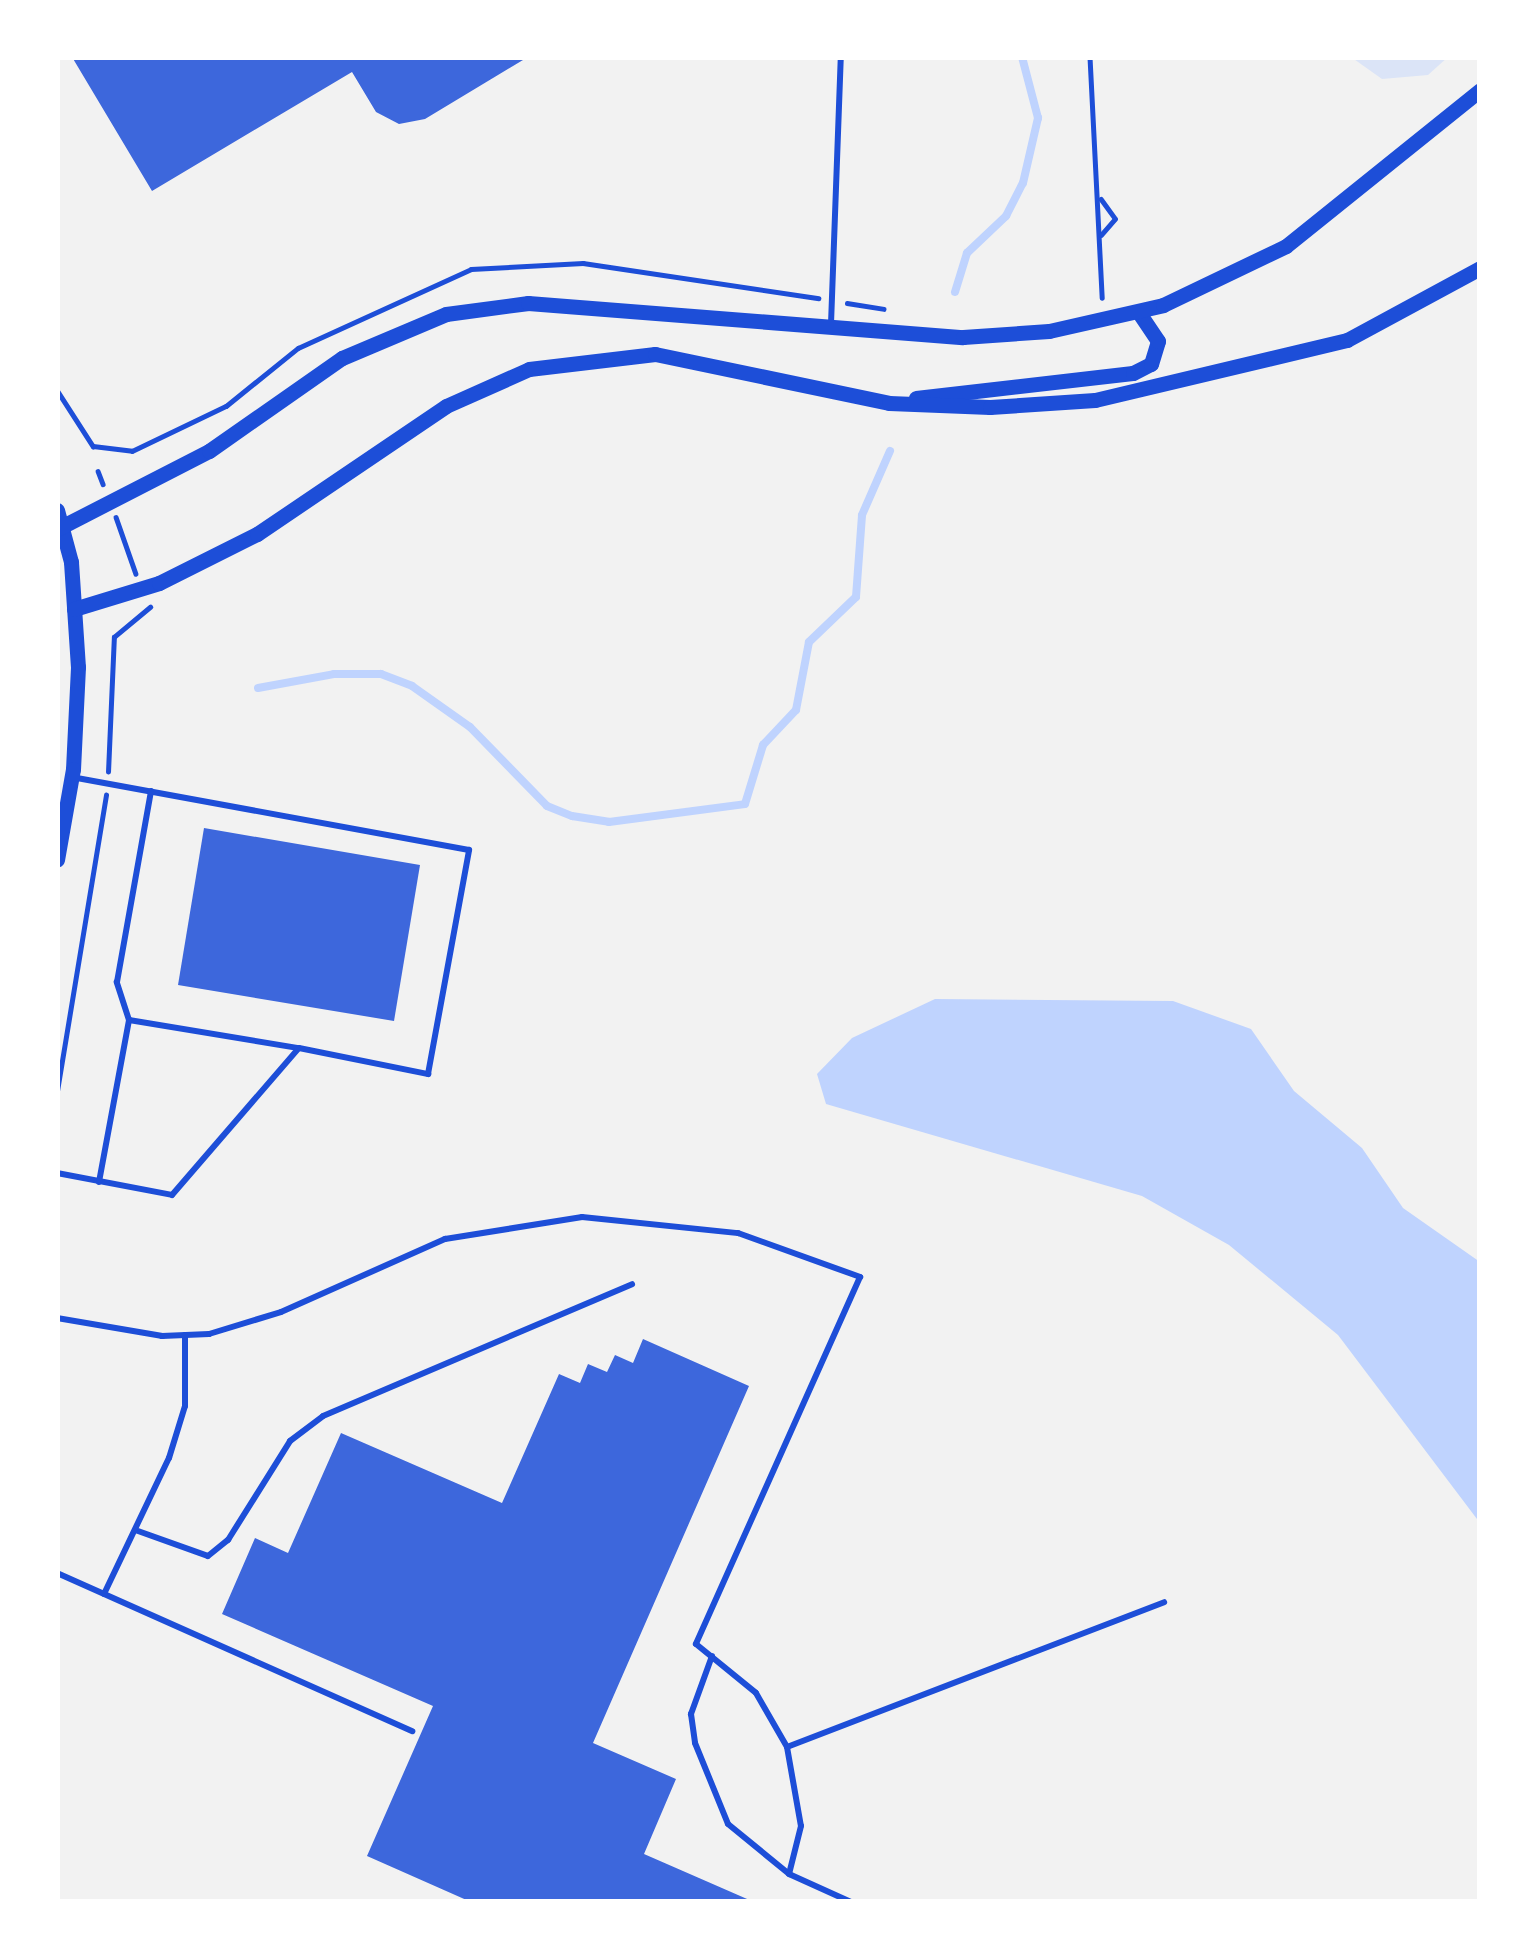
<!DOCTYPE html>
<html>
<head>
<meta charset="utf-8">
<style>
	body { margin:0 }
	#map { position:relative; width:1537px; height:1959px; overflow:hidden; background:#f2f2f2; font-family:Montserrat,sans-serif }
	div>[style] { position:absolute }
	.green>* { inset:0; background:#dbe4f7 }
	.water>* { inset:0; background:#bfd3fe }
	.stream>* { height:8px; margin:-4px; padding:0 4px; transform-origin:4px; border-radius:4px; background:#bfd3fe }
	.building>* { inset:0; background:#3d67dc }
	.path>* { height:4.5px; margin:-2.25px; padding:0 2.25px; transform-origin:2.25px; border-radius:2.25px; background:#1d4ed8 }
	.service>* { height:6px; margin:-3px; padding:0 3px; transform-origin:3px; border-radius:3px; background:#1d4ed8 }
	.tertiary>* { height:15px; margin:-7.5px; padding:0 7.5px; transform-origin:7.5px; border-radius:7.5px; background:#1d4ed8 }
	span { translate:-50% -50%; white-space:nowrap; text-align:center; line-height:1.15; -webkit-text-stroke:9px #fff; paint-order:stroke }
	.frame { position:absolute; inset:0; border:60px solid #fff; pointer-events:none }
</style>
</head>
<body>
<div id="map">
	<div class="green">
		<div style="clip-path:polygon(1351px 57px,1448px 57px,1428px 75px,1382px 79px)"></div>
	</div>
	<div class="water">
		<div style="clip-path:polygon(935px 999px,1173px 1001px,1251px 1029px,1294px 1091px,1362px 1148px,1403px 1208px,1480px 1262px,1480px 1523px,1338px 1335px,1229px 1245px,1142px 1196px,826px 1104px,817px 1074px,852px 1038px)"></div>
	</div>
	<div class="stream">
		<div style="left:955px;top:292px;width:41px;rotate:-72.9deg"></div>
		<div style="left:967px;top:253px;width:54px;rotate:-43.5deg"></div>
		<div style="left:1006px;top:216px;width:37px;rotate:-63deg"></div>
		<div style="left:1023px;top:183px;width:67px;rotate:-77deg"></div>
		<div style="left:1038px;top:118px;width:63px;rotate:-104.7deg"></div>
		<div style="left:258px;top:688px;width:77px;rotate:-10.4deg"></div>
		<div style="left:334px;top:674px;width:47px"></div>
		<div style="left:381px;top:674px;width:33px;rotate:21deg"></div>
		<div style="left:412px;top:686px;width:71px;rotate:35.3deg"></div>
		<div style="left:470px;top:727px;width:110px;rotate:45.7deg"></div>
		<div style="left:547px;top:806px;width:27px;rotate:22deg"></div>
		<div style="left:572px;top:816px;width:37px;rotate:9deg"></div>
		<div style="left:609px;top:822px;width:137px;rotate:-7.5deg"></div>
		<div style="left:745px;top:804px;width:62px;rotate:-73deg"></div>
		<div style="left:763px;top:745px;width:48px;rotate:-46.7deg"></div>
		<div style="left:796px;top:710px;width:69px;rotate:-79.2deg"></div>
		<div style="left:809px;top:642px;width:65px;rotate:-43.8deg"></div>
		<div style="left:856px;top:597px;width:82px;rotate:-85.8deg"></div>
		<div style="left:862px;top:515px;width:70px;rotate:-66.4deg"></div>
	</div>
	<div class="building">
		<div style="clip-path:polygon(72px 57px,528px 57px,425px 119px,399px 124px,376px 112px,352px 72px,152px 191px)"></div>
		<div style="clip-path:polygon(204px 828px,420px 865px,394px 1021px,178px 985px)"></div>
		<div style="clip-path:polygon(643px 1339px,749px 1386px,593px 1743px,676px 1779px,644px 1854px,754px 1902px,471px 1902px,367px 1856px,433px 1706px,222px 1614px,255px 1538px,288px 1553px,341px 1433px,502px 1503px,559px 1374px,580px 1383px,588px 1364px,607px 1372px,615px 1355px,633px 1363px)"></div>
	</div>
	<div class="path">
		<div style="left:1090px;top:57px;width:241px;rotate:87.1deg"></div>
		<div style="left:1101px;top:235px;width:21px;rotate:-49deg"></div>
		<div style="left:1115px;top:219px;width:24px;rotate:-126deg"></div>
		<div style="left:847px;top:303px;width:37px;rotate:9deg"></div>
		<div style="left:57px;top:390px;width:67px;rotate:57.3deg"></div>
		<div style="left:93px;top:446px;width:39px;rotate:7deg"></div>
		<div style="left:132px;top:451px;width:104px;rotate:-25.6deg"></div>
		<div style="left:226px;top:406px;width:92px;rotate:-38.9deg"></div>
		<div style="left:298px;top:348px;width:190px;rotate:-24.5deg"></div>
		<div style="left:471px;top:269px;width:112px;rotate:-3.1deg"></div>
		<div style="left:583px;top:263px;width:238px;rotate:8.5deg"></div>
		<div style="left:98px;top:471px;width:14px;rotate:69deg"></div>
		<div style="left:116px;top:517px;width:60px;rotate:70.7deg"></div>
		<div style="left:108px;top:772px;width:135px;rotate:-87.5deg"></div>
		<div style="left:114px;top:637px;width:47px;rotate:-39.8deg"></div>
		<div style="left:57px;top:1091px;width:300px;rotate:-80.6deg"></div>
	</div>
	<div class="service">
		<div style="left:831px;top:324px;width:267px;rotate:-87.9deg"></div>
		<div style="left:129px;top:1020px;width:172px;rotate:9.4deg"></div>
		<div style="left:57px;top:1173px;width:117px;rotate:10.8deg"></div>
		<div style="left:172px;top:1195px;width:194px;rotate:-49.2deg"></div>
		<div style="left:299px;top:1048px;width:132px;rotate:11.4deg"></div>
		<div style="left:428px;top:1074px;width:228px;rotate:-79.6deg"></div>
		<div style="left:469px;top:850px;width:400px;rotate:-169.6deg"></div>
		<div style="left:99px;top:1182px;width:165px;rotate:-79.5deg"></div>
		<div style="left:129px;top:1020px;width:40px;rotate:-108deg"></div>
		<div style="left:117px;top:982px;width:194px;rotate:-79.9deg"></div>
		<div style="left:57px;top:1318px;width:107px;rotate:9.7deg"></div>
		<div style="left:162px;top:1336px;width:47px;rotate:-2.4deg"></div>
		<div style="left:209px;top:1334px;width:75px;rotate:-17deg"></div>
		<div style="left:281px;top:1312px;width:180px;rotate:-24deg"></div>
		<div style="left:445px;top:1239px;width:139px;rotate:-9.1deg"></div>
		<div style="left:582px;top:1217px;width:157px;rotate:5.9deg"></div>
		<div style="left:738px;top:1233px;width:130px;rotate:19.8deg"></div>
		<div style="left:860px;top:1277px;width:402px;rotate:114.1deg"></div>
		<div style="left:696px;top:1644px;width:77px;rotate:39.2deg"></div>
		<div style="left:756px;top:1693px;width:62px;rotate:60.1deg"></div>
		<div style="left:787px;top:1747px;width:80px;rotate:80deg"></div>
		<div style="left:801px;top:1826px;width:49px;rotate:104deg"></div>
		<div style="left:789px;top:1874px;width:68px;rotate:24.3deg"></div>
		<div style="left:138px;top:1531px;width:74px;rotate:19.7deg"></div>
		<div style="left:208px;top:1556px;width:26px;rotate:-39deg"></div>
		<div style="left:228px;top:1540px;width:117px;rotate:-57.9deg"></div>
		<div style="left:290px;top:1441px;width:41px;rotate:-37.1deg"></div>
		<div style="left:323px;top:1416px;width:336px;rotate:-23.1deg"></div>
		<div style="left:57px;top:1573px;width:389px;rotate:24deg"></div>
		<div style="left:104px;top:1594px;width:151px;rotate:-64.5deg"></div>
		<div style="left:169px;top:1458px;width:54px;rotate:-72.9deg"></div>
		<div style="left:185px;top:1406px;width:71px;rotate:-90deg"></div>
		<div style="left:712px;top:1656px;width:62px;rotate:109.9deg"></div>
		<div style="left:691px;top:1714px;width:29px;rotate:82deg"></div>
		<div style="left:695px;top:1743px;width:87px;rotate:67.8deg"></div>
		<div style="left:728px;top:1824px;width:79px;rotate:39.3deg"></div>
		<div style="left:787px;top:1747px;width:404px;rotate:-21deg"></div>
	</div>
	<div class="tertiary">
		<div style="left:916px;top:398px;width:218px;rotate:-6.6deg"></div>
		<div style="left:1133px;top:373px;width:20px;rotate:-27deg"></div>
		<div style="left:1151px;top:364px;width:24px;rotate:-73deg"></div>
		<div style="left:1158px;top:341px;width:34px;rotate:-124deg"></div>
		<div style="left:57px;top:510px;width:54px;rotate:74.9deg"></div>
		<div style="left:71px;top:562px;width:105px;rotate:86.2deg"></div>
		<div style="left:78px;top:667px;width:102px;rotate:92.8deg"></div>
		<div style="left:73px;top:769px;width:92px;rotate:100deg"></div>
		<div style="left:57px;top:529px;width:171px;rotate:-27.2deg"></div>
		<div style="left:209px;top:451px;width:162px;rotate:-35deg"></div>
		<div style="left:342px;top:358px;width:113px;rotate:-22.9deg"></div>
		<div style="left:446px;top:314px;width:83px;rotate:-7.6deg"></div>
		<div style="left:528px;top:303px;width:436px;rotate:4.5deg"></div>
		<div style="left:963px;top:337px;width:86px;rotate:-4deg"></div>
		<div style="left:1049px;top:331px;width:117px;rotate:-12.8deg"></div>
		<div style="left:1163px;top:305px;width:136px;rotate:-25.6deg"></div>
		<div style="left:1286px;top:246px;width:249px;rotate:-38.8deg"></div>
		<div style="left:74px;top:609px;width:89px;rotate:-17deg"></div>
		<div style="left:159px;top:583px;width:110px;rotate:-26.6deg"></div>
		<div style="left:257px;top:534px;width:228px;rotate:-34.1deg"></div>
		<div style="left:446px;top:406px;width:91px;rotate:-24deg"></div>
		<div style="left:529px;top:369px;width:127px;rotate:-6.8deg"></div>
		<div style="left:655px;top:354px;width:239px;rotate:11.8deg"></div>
		<div style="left:889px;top:403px;width:101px;rotate:2.3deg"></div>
		<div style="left:990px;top:407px;width:105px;rotate:-3.8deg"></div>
		<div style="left:1095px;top:400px;width:259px;rotate:-13.4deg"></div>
		<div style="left:1347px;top:340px;width:151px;rotate:-28.4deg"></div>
	</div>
	<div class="frame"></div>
</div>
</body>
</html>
